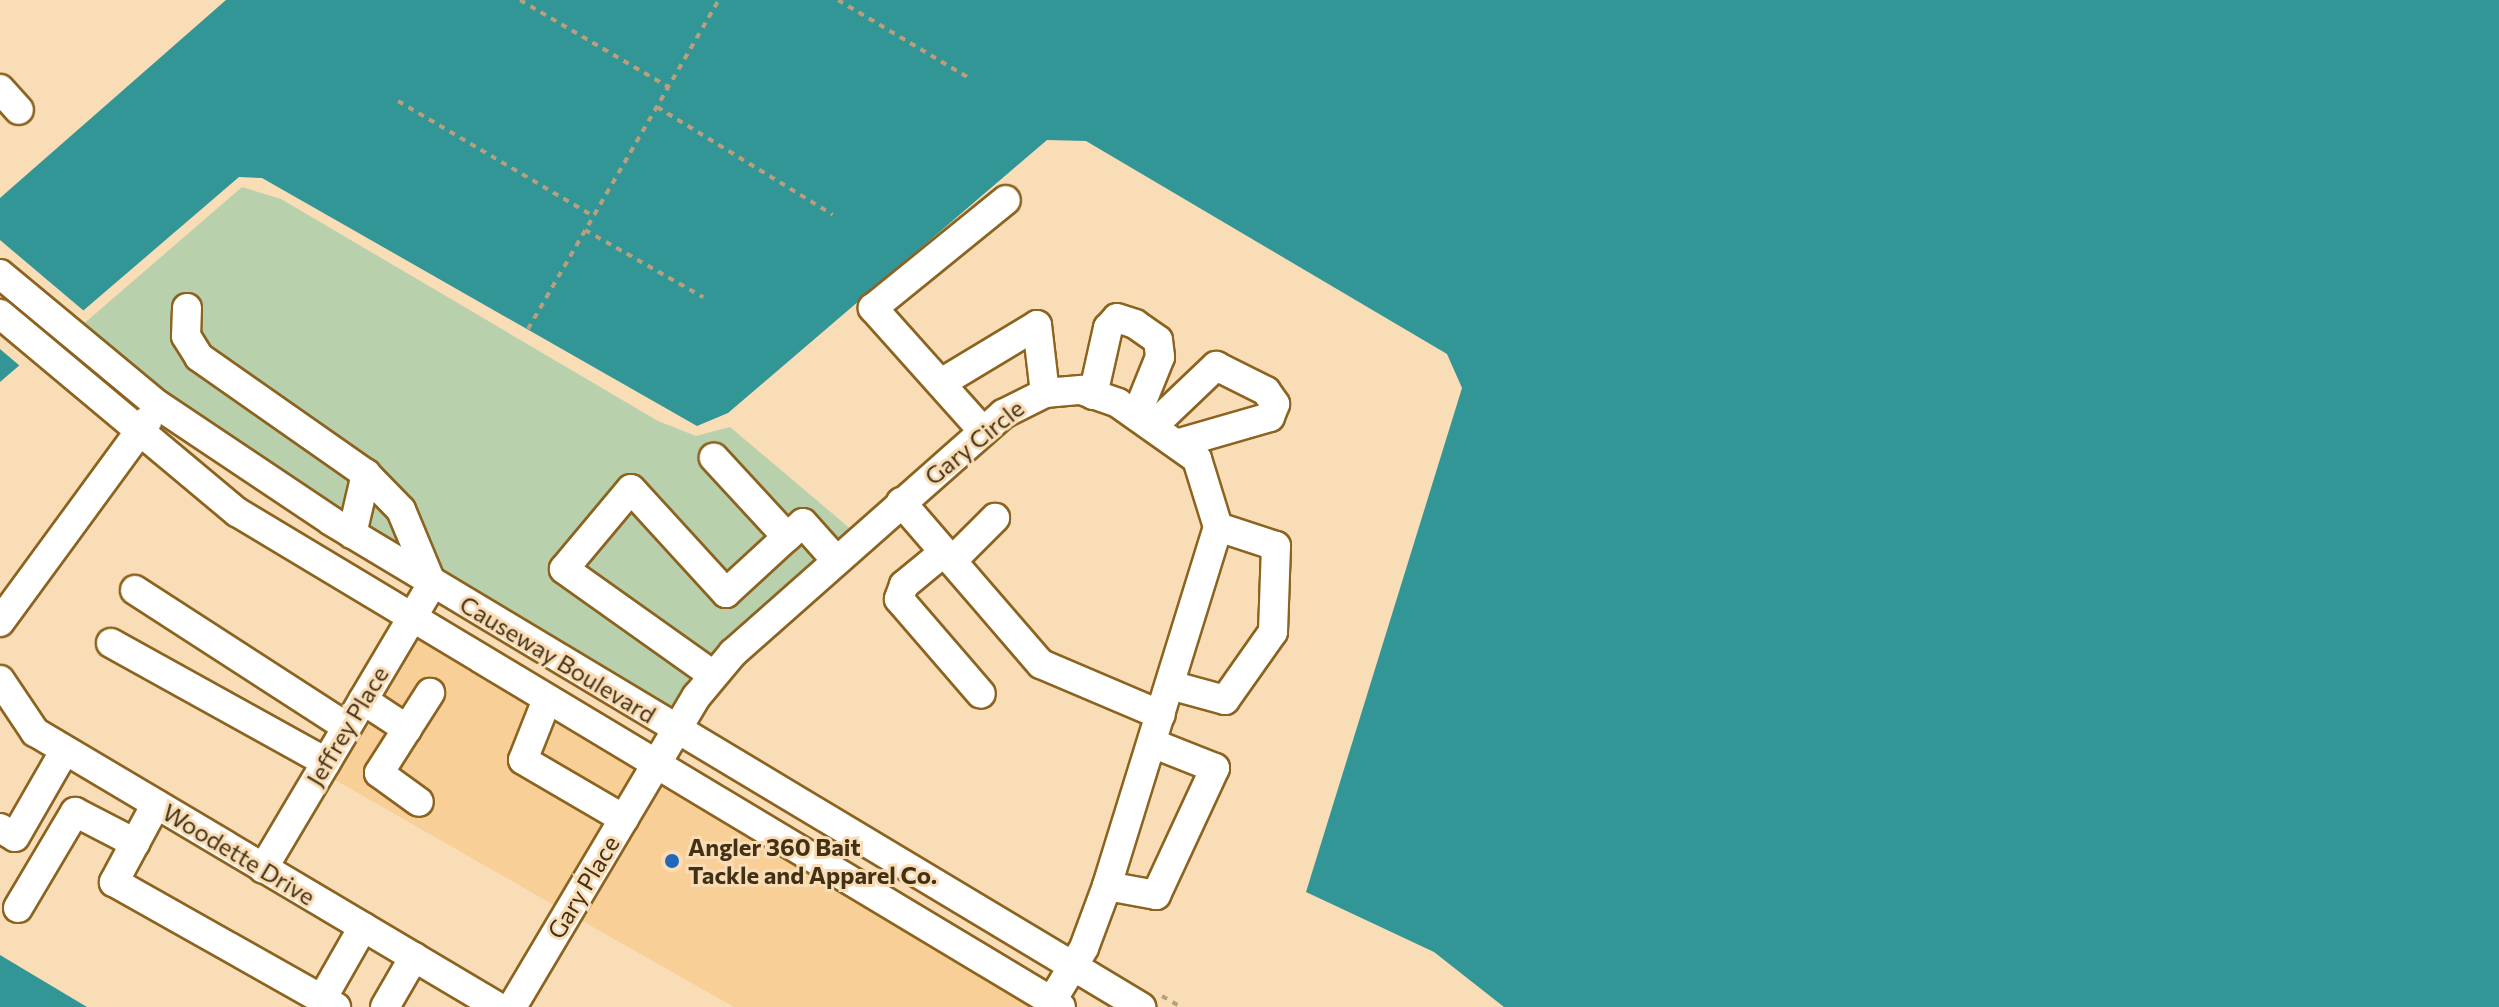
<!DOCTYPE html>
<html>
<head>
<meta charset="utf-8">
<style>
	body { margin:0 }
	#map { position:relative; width:2499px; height:1007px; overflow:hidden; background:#f9ddb7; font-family:Commissioner,sans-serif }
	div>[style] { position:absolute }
	.built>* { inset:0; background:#f8cf97 }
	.green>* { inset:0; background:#b8d0ac }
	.water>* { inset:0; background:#329697 }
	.pier>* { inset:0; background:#f9ddb7 }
	.path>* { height:4px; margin-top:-2px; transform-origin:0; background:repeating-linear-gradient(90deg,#b89f7d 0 6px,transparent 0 12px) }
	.roads { filter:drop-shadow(2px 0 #8c631f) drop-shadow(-2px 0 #8c631f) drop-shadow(0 2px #8c631f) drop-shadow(0 -2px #8c631f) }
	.minor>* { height:28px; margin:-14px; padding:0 14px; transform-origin:14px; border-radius:14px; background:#fff }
	.dots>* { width:22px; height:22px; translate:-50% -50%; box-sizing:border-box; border:4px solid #f9ddb7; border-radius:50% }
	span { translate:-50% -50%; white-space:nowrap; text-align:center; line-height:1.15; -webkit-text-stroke:6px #f9ddb7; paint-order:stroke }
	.street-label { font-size:24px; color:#433116 }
	.poi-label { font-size:24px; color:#433116; font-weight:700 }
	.left { translate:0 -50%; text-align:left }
</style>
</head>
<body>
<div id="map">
	<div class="built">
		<div style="clip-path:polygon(413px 637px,639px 773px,559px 908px,330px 777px)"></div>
		<div style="clip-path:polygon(657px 784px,1036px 1007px,734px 1007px,577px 918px)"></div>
	</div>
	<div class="green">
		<div style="clip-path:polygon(242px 187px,281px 199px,658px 421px,696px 436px,730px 427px,853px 531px,674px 714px,337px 511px,165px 395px,80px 327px)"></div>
	</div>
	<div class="water">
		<div style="clip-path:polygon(226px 0,2499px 0,2499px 1007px,1504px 1007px,1434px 952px,1306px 892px,1462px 388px,1447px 354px,1086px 141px,1047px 140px,728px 413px,697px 426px,262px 178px,239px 177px,0 382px,0 198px)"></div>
		<div style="clip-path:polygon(0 955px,87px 1007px,0 1007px)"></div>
	</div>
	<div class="pier">
		<div style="clip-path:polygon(0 240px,84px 311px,20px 366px,0 349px)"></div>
	</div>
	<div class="path">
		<div style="left:520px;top:0;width:172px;rotate:30.4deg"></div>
		<div style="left:838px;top:0;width:152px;rotate:30.8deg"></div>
		<div style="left:398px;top:101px;width:226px;rotate:30.5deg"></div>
		<div style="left:657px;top:107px;width:206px;rotate:31.5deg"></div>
		<div style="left:585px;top:230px;width:136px;rotate:29.6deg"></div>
		<div style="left:528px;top:329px;width:380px;rotate:-59.9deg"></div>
		<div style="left:1162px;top:996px;width:22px;rotate:30deg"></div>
	</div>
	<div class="roads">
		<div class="minor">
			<div style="left:0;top:89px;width:28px;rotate:48deg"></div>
			<div style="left:0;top:274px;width:205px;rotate:39.7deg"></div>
			<div style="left:158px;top:405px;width:208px;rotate:33.8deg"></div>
			<div style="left:331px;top:521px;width:945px;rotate:30.96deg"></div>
			<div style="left:187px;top:308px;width:28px;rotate:92deg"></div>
			<div style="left:186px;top:336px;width:25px;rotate:58deg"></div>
			<div style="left:199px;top:357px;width:204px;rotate:35deg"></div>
			<div style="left:366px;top:474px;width:50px;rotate:45.8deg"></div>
			<div style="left:401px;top:510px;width:80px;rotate:67.3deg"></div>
			<div style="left:432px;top:584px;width:331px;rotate:120.7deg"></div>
			<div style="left:0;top:314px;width:309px;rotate:39.9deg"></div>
			<div style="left:237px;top:512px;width:961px;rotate:30.99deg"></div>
			<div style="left:941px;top:383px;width:112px;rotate:-31.1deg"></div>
			<div style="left:1037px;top:325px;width:68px;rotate:83.3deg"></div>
			<div style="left:1093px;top:395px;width:69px;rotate:-77.4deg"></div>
			<div style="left:1108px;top:328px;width:13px;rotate:-48deg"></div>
			<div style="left:1117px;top:318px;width:19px;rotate:18deg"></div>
			<div style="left:1135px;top:324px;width:28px;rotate:35deg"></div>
			<div style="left:1158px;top:340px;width:17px;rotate:83deg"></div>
			<div style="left:1160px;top:357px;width:61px;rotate:112deg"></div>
			<div style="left:1154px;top:425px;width:86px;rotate:-43.6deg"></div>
			<div style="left:1216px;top:366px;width:56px;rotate:26.6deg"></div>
			<div style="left:1266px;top:391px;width:16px;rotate:55deg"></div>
			<div style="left:1275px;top:404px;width:14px;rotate:111deg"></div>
			<div style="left:1270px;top:417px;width:94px;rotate:163.9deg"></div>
			<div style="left:982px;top:430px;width:164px;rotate:-131.8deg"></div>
			<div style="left:873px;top:308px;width:171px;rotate:-39.1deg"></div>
			<div style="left:901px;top:502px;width:214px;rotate:49.2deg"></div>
			<div style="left:1041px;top:664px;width:130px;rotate:23deg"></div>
			<div style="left:352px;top:534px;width:62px;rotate:-76.9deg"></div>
			<div style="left:787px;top:537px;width:21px;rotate:-41deg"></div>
			<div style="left:803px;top:523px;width:50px;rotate:48.3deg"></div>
			<div style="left:944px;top:552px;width:52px;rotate:140.5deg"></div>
			<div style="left:904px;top:585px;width:15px;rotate:110deg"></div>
			<div style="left:899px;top:599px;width:125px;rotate:49.2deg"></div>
			<div style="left:952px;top:561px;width:61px;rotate:-45deg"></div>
			<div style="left:135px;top:590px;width:252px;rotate:32.9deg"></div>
			<div style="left:0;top:622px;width:250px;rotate:-53.8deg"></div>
			<div style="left:111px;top:643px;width:246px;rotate:29deg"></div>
			<div style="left:713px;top:675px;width:183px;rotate:-144.6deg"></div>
			<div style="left:564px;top:569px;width:104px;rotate:-50.1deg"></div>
			<div style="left:631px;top:489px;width:141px;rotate:47.6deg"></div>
			<div style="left:726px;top:593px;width:83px;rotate:-42.6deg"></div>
			<div style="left:787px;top:537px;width:108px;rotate:-132.7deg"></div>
			<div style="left:0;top:680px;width:63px;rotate:56.1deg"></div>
			<div style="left:35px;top:732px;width:539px;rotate:30.71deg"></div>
			<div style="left:1170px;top:685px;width:57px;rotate:15.3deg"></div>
			<div style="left:1225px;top:700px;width:83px;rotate:-54.8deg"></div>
			<div style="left:1273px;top:632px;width:86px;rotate:-88deg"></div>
			<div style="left:1276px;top:546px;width:61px;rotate:-161.9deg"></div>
			<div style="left:363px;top:700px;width:53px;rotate:33.4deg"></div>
			<div style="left:407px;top:729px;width:52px;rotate:122.5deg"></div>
			<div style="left:379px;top:773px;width:49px;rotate:35.9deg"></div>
			<div style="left:546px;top:702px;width:62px;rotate:111.6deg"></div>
			<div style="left:523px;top:760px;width:117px;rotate:30.3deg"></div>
			<div style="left:407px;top:729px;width:43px;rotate:-57.4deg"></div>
			<div style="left:156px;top:804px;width:89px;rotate:118.3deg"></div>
			<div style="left:114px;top:882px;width:255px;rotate:29.4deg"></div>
			<div style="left:0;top:828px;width:17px;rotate:31deg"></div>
			<div style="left:15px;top:837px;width:100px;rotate:-60.1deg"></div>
			<div style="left:1107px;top:886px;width:50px;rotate:10.4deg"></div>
			<div style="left:1156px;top:895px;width:140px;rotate:-65.1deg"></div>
			<div style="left:1215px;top:768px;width:68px;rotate:-158.4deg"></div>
			<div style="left:18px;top:908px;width:112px;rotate:-59.3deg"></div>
			<div style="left:75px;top:812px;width:68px;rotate:27.3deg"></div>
			<div style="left:322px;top:999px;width:83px;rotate:-60.3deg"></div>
			<div style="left:385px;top:1007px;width:58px;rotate:-59.9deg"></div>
			<div style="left:512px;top:1007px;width:362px;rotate:-59.3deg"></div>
			<div style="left:697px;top:696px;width:56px;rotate:-50.1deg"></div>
			<div style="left:733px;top:653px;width:361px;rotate:-41.5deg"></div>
			<div style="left:1003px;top:414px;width:47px;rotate:-26.6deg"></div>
			<div style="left:1045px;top:393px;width:36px;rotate:-5deg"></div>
			<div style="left:1081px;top:390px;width:39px;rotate:19deg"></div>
			<div style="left:1118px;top:403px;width:97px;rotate:35.3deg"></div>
			<div style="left:1197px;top:459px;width:71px;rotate:72.8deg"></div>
			<div style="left:1218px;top:527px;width:376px;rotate:107.2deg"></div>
			<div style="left:1107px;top:886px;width:66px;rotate:110.4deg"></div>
			<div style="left:1084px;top:948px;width:69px;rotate:121.4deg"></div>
		</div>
	</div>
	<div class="dots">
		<div style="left:672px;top:861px;background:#2467b8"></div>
	</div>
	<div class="street-label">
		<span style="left:974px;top:442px;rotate:-39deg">Gary Circle</span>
		<span style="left:558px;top:659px;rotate:31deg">Causeway Boulevard</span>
		<span style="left:347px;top:726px;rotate:-59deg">Jeffrey Place</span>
		<span style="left:239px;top:854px;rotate:31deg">Woodette Drive</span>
		<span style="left:583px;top:887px;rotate:-59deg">Gary Place</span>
	</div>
	<div class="poi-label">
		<span class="left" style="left:688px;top:861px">Angler 360 Bait<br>Tackle and Apparel Co.</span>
	</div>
</div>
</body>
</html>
